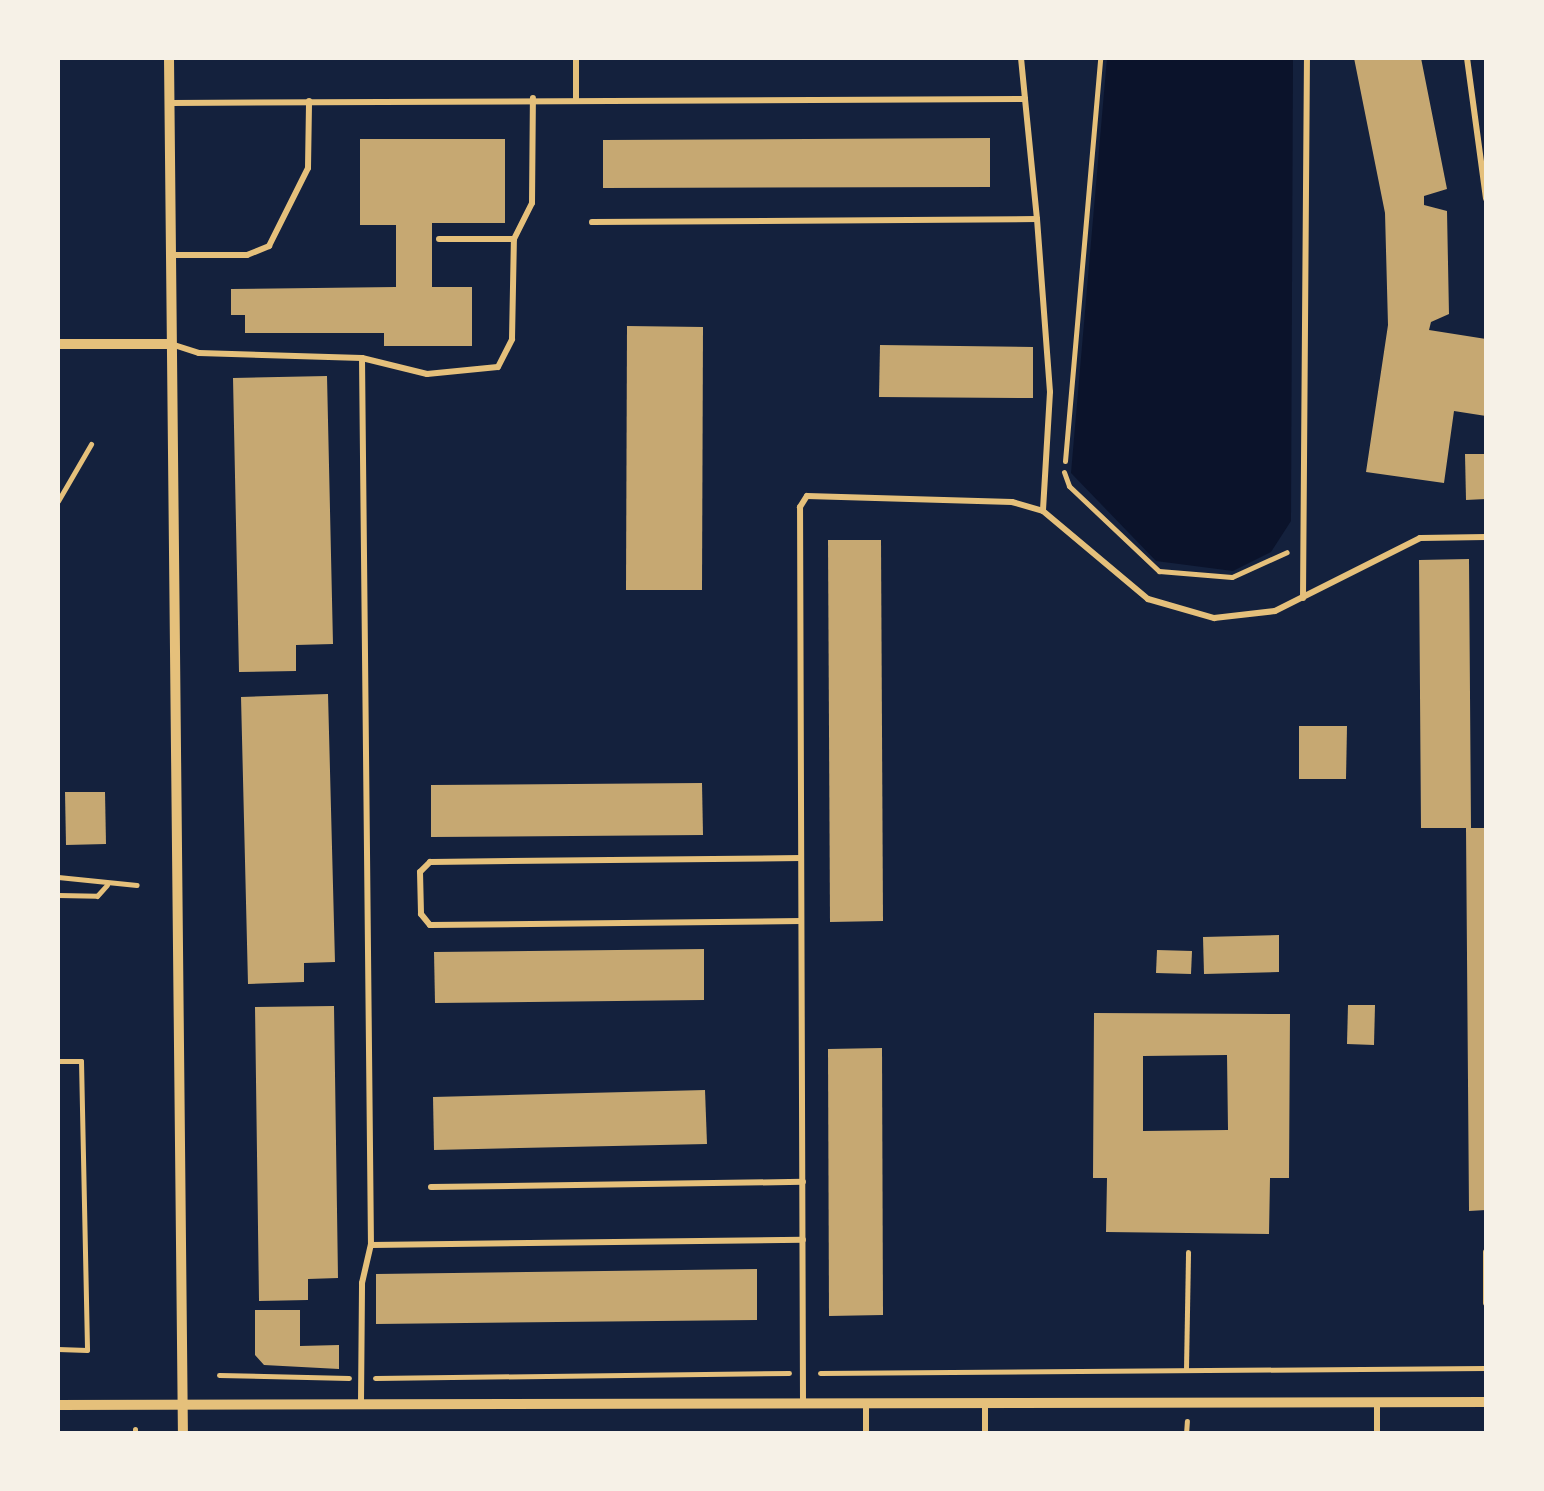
<!DOCTYPE html>
<html>
<head>
<meta charset="utf-8">
<style>
	body { margin:0 }
	#map { position:relative; width:1544px; height:1491px; overflow:hidden; background:#14213d; font-family:"Fira Sans Condensed",sans-serif }
	div>[style] { position:absolute }
	.water>* { inset:0; background:#0b132b }
	.building>* { inset:0; background:#c6a872 }
	.path>* { height:5px; margin:-2.5px; padding:0 2.5px; transform-origin:2.5px; border-radius:2.5px; background:#e5c07b }
	.service>* { height:6px; margin:-3px; padding:0 3px; transform-origin:3px; border-radius:3px; background:#e5c07b }
	.minor>* { height:10px; margin:-5px; padding:0 5px; transform-origin:5px; border-radius:5px; background:#e5c07b }
	span { translate:-50% -50%; white-space:nowrap; text-align:center; line-height:1.15; -webkit-text-stroke:8px #f6f1e7; paint-order:stroke }
	.frame { position:absolute; inset:0; border:60px solid #f6f1e7; pointer-events:none }
</style>
</head>
<body>
<div id="map">
	<div class="water">
		<div style="clip-path:polygon(1107px 58px,1293px 58px,1291px 521px,1271px 552px,1233px 571px,1156px 561px,1071px 473px)"></div>
	</div>
	<div class="building">
		<div style="clip-path:polygon(1354px 58px,1421px 58px,1447px 189px,1424px 196px,1424px 205px,1447px 211px,1449px 314px,1431px 322px,1429px 330px,1486px 339px,1486px 416px,1454px 411px,1444px 483px,1366px 472px,1388px 325px,1385px 213px)"></div>
		<div style="clip-path:polygon(990px 138px,990px 187px,603px 188px,603px 140px)"></div>
		<div style="clip-path:polygon(360px 139px,505px 139px,505px 223px,432px 223px,432px 287px,472px 287px,472px 346px,384px 346px,384px 333px,245px 333px,245px 315px,231px 315px,231px 289px,396px 287px,396px 225px,360px 225px)"></div>
		<div style="clip-path:polygon(627px 326px,703px 327px,702px 590px,626px 590px)"></div>
		<div style="clip-path:polygon(880px 345px,1033px 347px,1033px 398px,879px 397px)"></div>
		<div style="clip-path:polygon(327px 376px,333px 644px,296px 645px,296px 671px,239px 672px,233px 378px)"></div>
		<div style="clip-path:polygon(1465px 454px,1486px 454px,1486px 499px,1466px 500px)"></div>
		<div style="clip-path:polygon(828px 540px,881px 540px,883px 921px,830px 922px)"></div>
		<div style="clip-path:polygon(1469px 559px,1471px 828px,1486px 828px,1486px 1210px,1469px 1211px,1466px 828px,1421px 828px,1419px 560px)"></div>
		<div style="clip-path:polygon(328px 694px,335px 962px,304px 963px,304px 982px,248px 984px,241px 697px)"></div>
		<div style="clip-path:polygon(1299px 726px,1347px 726px,1346px 779px,1299px 779px)"></div>
		<div style="clip-path:polygon(702px 783px,703px 835px,431px 837px,431px 785px)"></div>
		<div style="clip-path:polygon(65px 792px,105px 792px,106px 844px,66px 845px)"></div>
		<div style="clip-path:polygon(1279px 935px,1279px 972px,1204px 974px,1203px 937px)"></div>
		<div style="clip-path:polygon(704px 949px,704px 1000px,435px 1003px,434px 952px)"></div>
		<div style="clip-path:polygon(1157px 950px,1192px 951px,1191px 974px,1156px 973px)"></div>
		<div style="clip-path:polygon(1348px 1005px,1375px 1005px,1374px 1045px,1347px 1044px)"></div>
		<div style="clip-path:polygon(334px 1006px,338px 1278px,308px 1279px,308px 1300px,259px 1301px,255px 1007px)"></div>
		<div style="clip-path:polygon(evenodd,1094px 1013px,1290px 1014px,1289px 1178px,1270px 1178px,1269px 1234px,1106px 1232px,1107px 1178px,1093px 1178px,1094px 1013px,1227px 1055px,1228px 1130px,1143px 1131px,1143px 1056px,1227px 1055px)"></div>
		<div style="clip-path:polygon(882px 1048px,883px 1315px,829px 1316px,828px 1049px)"></div>
		<div style="clip-path:polygon(705px 1090px,707px 1144px,434px 1150px,433px 1097px)"></div>
		<div style="clip-path:polygon(757px 1269px,757px 1320px,376px 1324px,376px 1274px)"></div>
		<div style="clip-path:polygon(255px 1310px,300px 1310px,300px 1346px,339px 1345px,339px 1369px,264px 1365px,255px 1355px)"></div>
	</div>
	<div class="path">
		<div style="left:1065px;top:461px;width:405px;rotate:-85deg"></div>
		<div style="left:1064px;top:472px;width:15px;rotate:70deg"></div>
		<div style="left:1069px;top:486px;width:124px;rotate:43.4deg"></div>
		<div style="left:1159px;top:571px;width:73px;rotate:4.7deg"></div>
		<div style="left:1232px;top:577px;width:60px;rotate:-24.4deg"></div>
		<div style="left:58px;top:501px;width:66px;rotate:-59.9deg"></div>
		<div style="left:58px;top:877px;width:79px;rotate:5.8deg"></div>
		<div style="left:58px;top:895px;width:39px;rotate:1deg"></div>
		<div style="left:97px;top:896px;width:15px;rotate:-48deg"></div>
		<div style="left:58px;top:1061px;width:23px"></div>
		<div style="left:81px;top:1061px;width:289px;rotate:88.8deg"></div>
		<div style="left:87px;top:1350px;width:29px;rotate:-178deg"></div>
		<div style="left:1186px;top:1369px;width:117px;rotate:-89deg"></div>
		<div style="left:820px;top:1373px;width:666px;rotate:-0.43deg"></div>
		<div style="left:219px;top:1375px;width:130px;rotate:1.3deg"></div>
		<div style="left:375px;top:1378px;width:414px;rotate:-0.7deg"></div>
		<div style="left:135px;top:1434px;width:5px;rotate:-90deg"></div>
		<div style="left:1186px;top:1434px;width:13px;rotate:-86deg"></div>
	</div>
	<div class="service">
		<div style="left:576px;top:58px;width:40px;rotate:90deg"></div>
		<div style="left:1021px;top:58px;width:41px;rotate:84.4deg"></div>
		<div style="left:1467px;top:58px;width:142px;rotate:82.3deg"></div>
		<div style="left:171px;top:103px;width:854px;rotate:-0.27deg"></div>
		<div style="left:1025px;top:99px;width:121px;rotate:84.3deg"></div>
		<div style="left:1037px;top:219px;width:445px;rotate:179.6deg"></div>
		<div style="left:1037px;top:219px;width:173px;rotate:85.7deg"></div>
		<div style="left:1050px;top:392px;width:119px;rotate:93.4deg"></div>
		<div style="left:439px;top:239px;width:75px"></div>
		<div style="left:172px;top:255px;width:75px"></div>
		<div style="left:247px;top:255px;width:24px;rotate:-22deg"></div>
		<div style="left:269px;top:246px;width:87px;rotate:-63.4deg"></div>
		<div style="left:308px;top:168px;width:67px;rotate:-89.1deg"></div>
		<div style="left:171px;top:344px;width:29px;rotate:18deg"></div>
		<div style="left:199px;top:353px;width:163px;rotate:1.8deg"></div>
		<div style="left:362px;top:358px;width:887px;rotate:89.42deg"></div>
		<div style="left:371px;top:1245px;width:432px;rotate:-0.7deg"></div>
		<div style="left:362px;top:358px;width:67px;rotate:13.8deg"></div>
		<div style="left:427px;top:374px;width:71px;rotate:-5.6deg"></div>
		<div style="left:498px;top:367px;width:31px;rotate:-63deg"></div>
		<div style="left:512px;top:339px;width:100px;rotate:-88.9deg"></div>
		<div style="left:514px;top:239px;width:40px;rotate:-63.4deg"></div>
		<div style="left:532px;top:203px;width:105px;rotate:-89.5deg"></div>
		<div style="left:1303px;top:598px;width:540px;rotate:-89.58deg"></div>
		<div style="left:801px;top:858px;width:371px;rotate:179.4deg"></div>
		<div style="left:430px;top:862px;width:14px;rotate:135deg"></div>
		<div style="left:420px;top:872px;width:42px;rotate:88.6deg"></div>
		<div style="left:421px;top:914px;width:14px;rotate:51deg"></div>
		<div style="left:430px;top:925px;width:371px;rotate:-0.6deg"></div>
		<div style="left:431px;top:1187px;width:372px;rotate:-0.8deg"></div>
		<div style="left:1486px;top:1252px;width:51px;rotate:90deg"></div>
		<div style="left:361px;top:1402px;width:119px;rotate:-89.5deg"></div>
		<div style="left:362px;top:1283px;width:39px;rotate:-77deg"></div>
		<div style="left:803px;top:1402px;width:895px;rotate:-90.19deg"></div>
		<div style="left:800px;top:507px;width:13px;rotate:-58deg"></div>
		<div style="left:807px;top:496px;width:205px;rotate:1.7deg"></div>
		<div style="left:1012px;top:502px;width:32px;rotate:16deg"></div>
		<div style="left:1043px;top:511px;width:137px;rotate:40deg"></div>
		<div style="left:1148px;top:599px;width:69px;rotate:16.1deg"></div>
		<div style="left:1214px;top:618px;width:61px;rotate:-6.5deg"></div>
		<div style="left:1275px;top:611px;width:162px;rotate:-26.7deg"></div>
		<div style="left:1420px;top:538px;width:66px;rotate:-0.9deg"></div>
		<div style="left:866px;top:1403px;width:31px;rotate:90deg"></div>
		<div style="left:985px;top:1404px;width:30px;rotate:90deg"></div>
		<div style="left:1377px;top:1434px;width:31px;rotate:-90deg"></div>
	</div>
	<div class="minor">
		<div style="left:169px;top:58px;width:1376px;rotate:89.42deg"></div>
		<div style="left:58px;top:344px;width:113px"></div>
		<div style="left:58px;top:1405px;width:1428px;rotate:-0.12deg"></div>
	</div>
	<div class="frame"></div>
</div>
</body>
</html>
